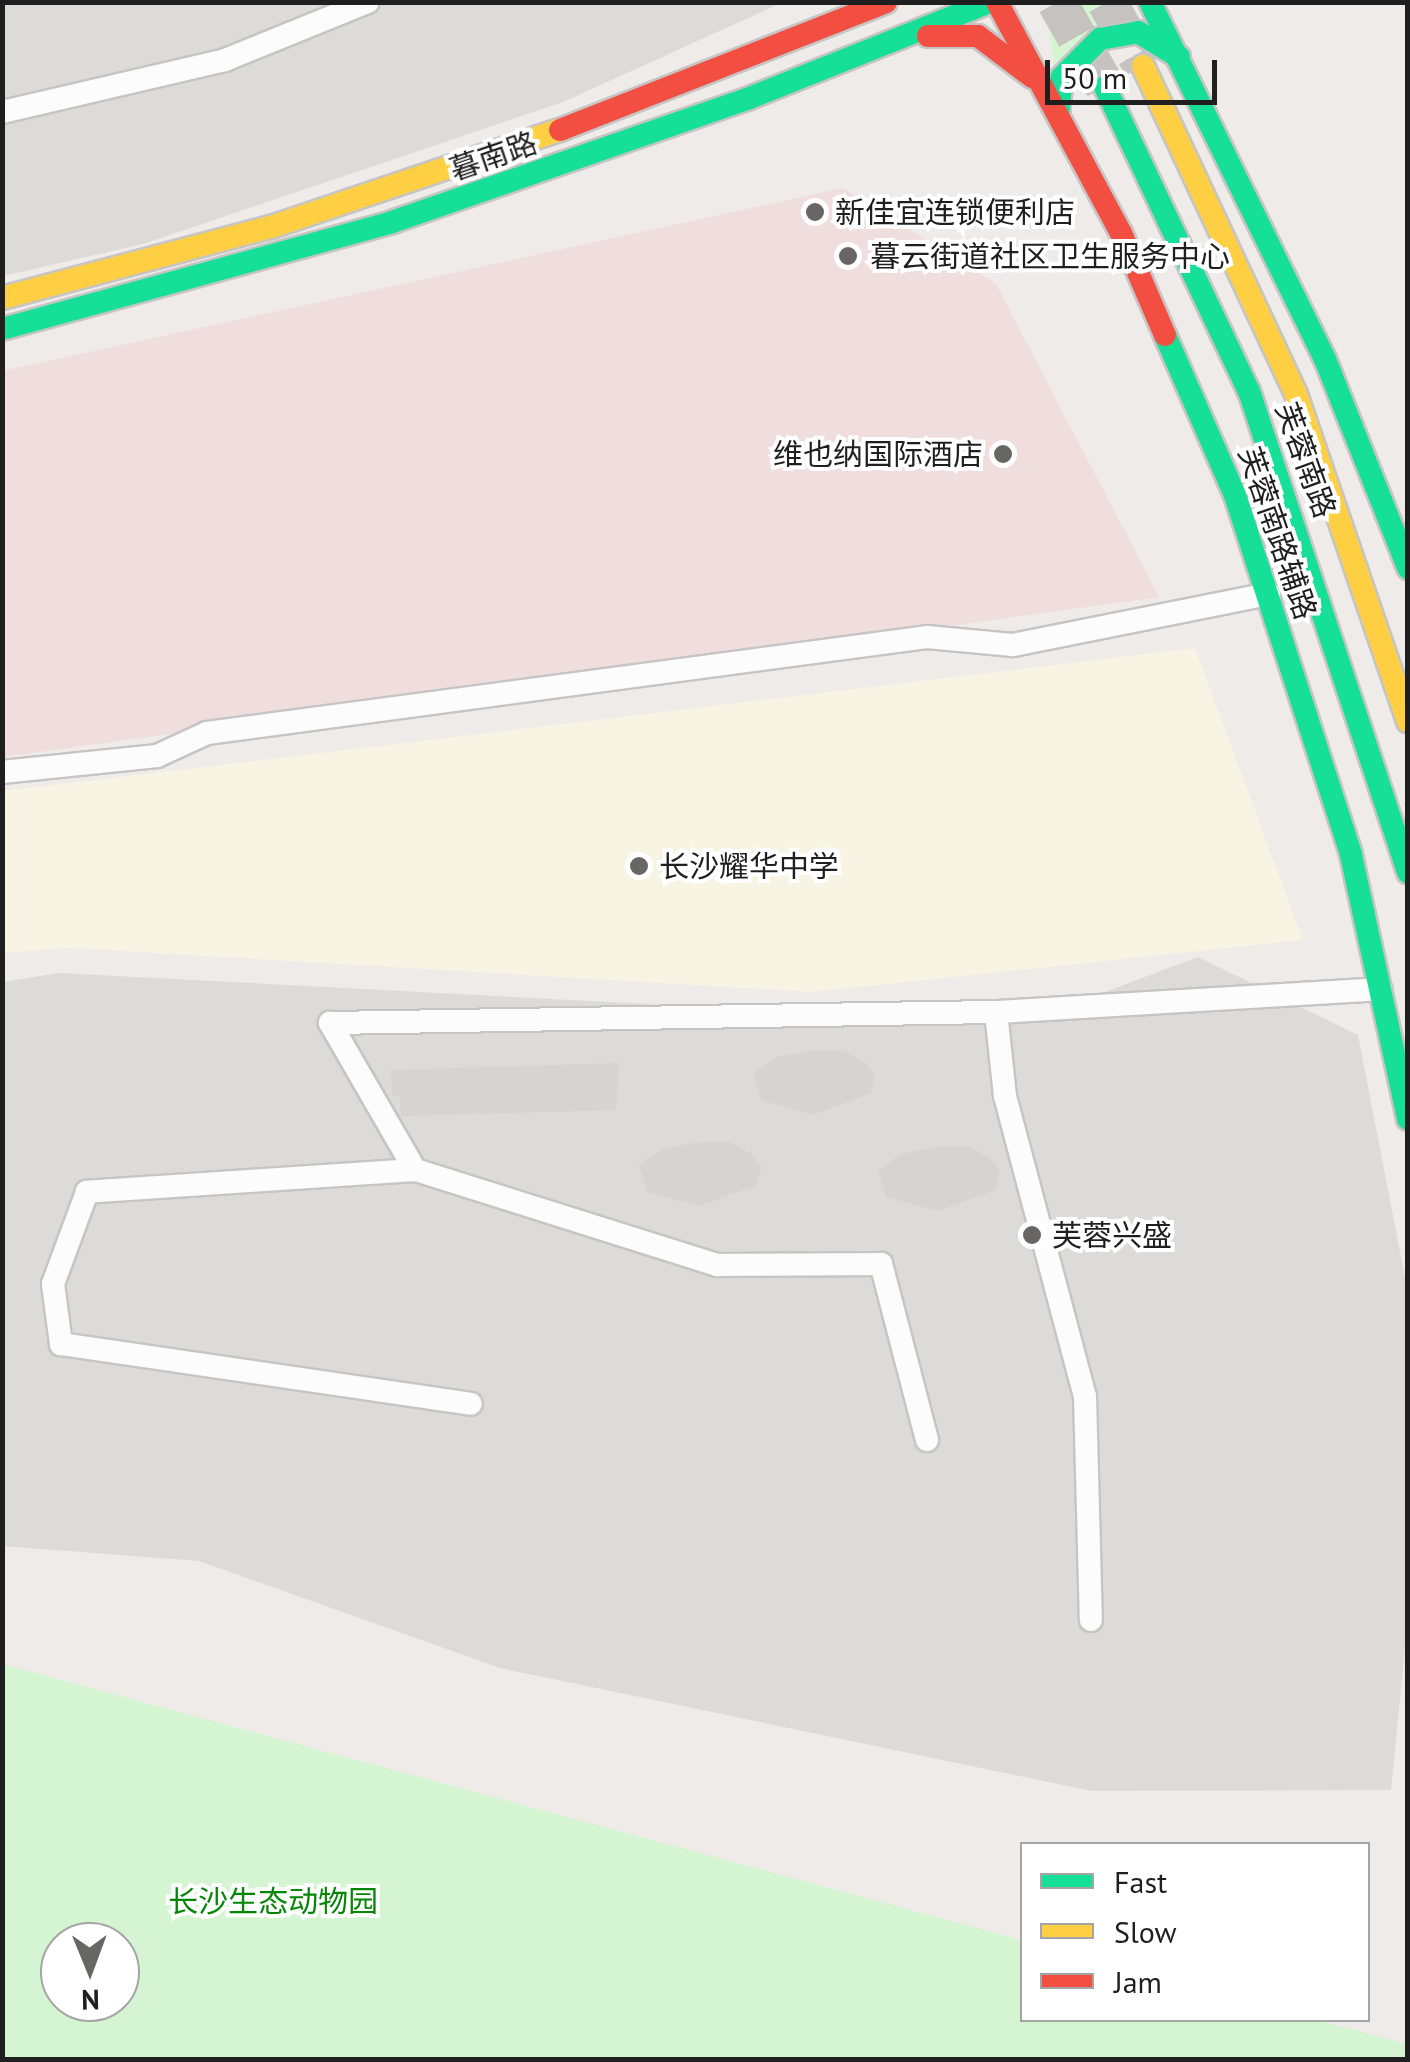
<!DOCTYPE html>
<html>
<head>
<meta charset="utf-8">
<style>
	body { margin:0 }
	#map { position:relative; width:1410px; height:2062px; overflow:hidden; background:#eeebe8; font-family:"PT Sans","Noto Sans SC",sans-serif }
	div>[style] { position:absolute }
	.residential>* { inset:0; background:#dddbd9 }
	.commercial>* { inset:0; background:#f0dede }
	.education>* { inset:0; background:#f7f4e4 }
	.park>* { inset:0; background:#d5f5d2 }
	.building>* { inset:0; background:#d6d3d1 }
	.highway-tunnel>* { height:40px; margin-top:-20px; transform-origin:0; background:repeating-linear-gradient(90deg,#c5c2c0 0 40px,transparent 0 60px) }
	.roads { filter:drop-shadow(2px 0 #c6c5c4) drop-shadow(-2px 0 #c6c5c4) drop-shadow(0 2px #c6c5c4) drop-shadow(0 -2px #c6c5c4) }
	.street>* { height:22px; margin:-11px; padding:0 11px; transform-origin:11px; border-radius:11px; background:#fcfcfc }
	.fast>* { height:22px; margin:-11px; padding:0 11px; transform-origin:11px; border-radius:11px; background:#16e098 }
	.slow>* { height:22px; margin:-11px; padding:0 11px; transform-origin:11px; border-radius:11px; background:#ffcf43 }
	.jam>* { height:22px; margin:-11px; padding:0 11px; transform-origin:11px; border-radius:11px; background:#f24e42 }
	.dots>* { width:28px; height:28px; translate:-50% -50%; box-sizing:border-box; border:5px solid #fff; border-radius:50% }
	span { translate:-50% -50%; white-space:nowrap; text-align:center; line-height:1.15; -webkit-text-stroke:8px #fff; paint-order:stroke }
	.street-label { font-size:30px; color:#1f1f1f }
	.poi-label { font-size:30px; color:#1f1f1f }
	.left { translate:0 -50%; text-align:left }
	.right { translate:-100% -50%; text-align:right }
	.park-label { font-size:30px; color:#058605 }
	.frame { position:absolute; inset:0; border:5px solid #1f1f1f; pointer-events:none }
	.legend { position:absolute; left:1020px; top:1842px; width:350px; height:180px; box-sizing:border-box; background:#fff; border:2px solid #a5a5a5; margin:0; padding:12px 18px; list-style:none; font-size:30px; color:#1f1f1f }
	.legend li { display:flex; align-items:center; gap:20px; height:50px }
	.legend b { width:50px; border:2px solid #a5a5a5 }
	.north { position:absolute; left:40px; top:1922px; width:100px; height:100px; box-sizing:border-box; background:#fff; border:2px solid #a5a5a5; border-radius:50%; rotate:179deg; font-size:28px; font-weight:700; line-height:40px; text-align:center; color:#1f1f1f }
	.north::after { content:''; display:block; margin:auto; width:35px; height:45px; background:#676665; clip-path:polygon(50% 0,100% 100%,50% 72%,0 100%) }
	.scale { position:absolute; left:1045px; top:60px; width:172px; height:45px; box-sizing:border-box; border:5px solid #1f1f1f; border-top:0; padding-left:12px; font-size:30px; line-height:35px; white-space:nowrap; color:#1f1f1f; -webkit-text-stroke:8px #fff; paint-order:stroke }
</style>
</head>
<body>
<div id="map">
	<div class="residential">
		<div style="clip-path:polygon(2px 3px,781px 3px,563px 102px,143px 244px,3px 276px)"></div>
		<div style="clip-path:polygon(1198px 957px,1358px 1035px,1407px 1288px,1408px 1617px,1391px 1790px,1092px 1791px,500px 1668px,199px 1561px,3px 1546px,3px 982px,59px 973px,857px 1015px,1052px 1012px)"></div>
	</div>
	<div class="commercial">
		<div style="clip-path:polygon(843px 188px,996px 284px,1159px 597px,3px 757px,2px 371px)"></div>
	</div>
	<div class="education">
		<div style="clip-path:polygon(1195px 648px,1303px 940px,812px 992px,70px 948px,3px 953px,3px 791px)"></div>
	</div>
	<div class="park">
		<div style="clip-path:polygon(1061px 2px,1127px 3px,1140px 21px,1054px 65px,1048px 25px)"></div>
		<div style="clip-path:polygon(evenodd,2px 1664px,1022px 1940px,1022px 2020px,1317px 2020px,1407px 2044px,1407px 2059px,3px 2059px,2px 1664px,60px 1942px,120px 1942px,120px 2002px,60px 2002px,60px 1942px)"></div>
	</div>
	<div class="building">
		<div style="clip-path:polygon(812px 1051px,843px 1051px,866px 1063px,875px 1075px,871px 1093px,813px 1115px,761px 1100px,753px 1074px,776px 1057px)"></div>
		<div style="clip-path:polygon(619px 1063px,616px 1110px,401px 1116px,400px 1096px,392px 1096px,391px 1070px)"></div>
		<div style="clip-path:polygon(698px 1142px,729px 1142px,752px 1154px,761px 1167px,757px 1185px,699px 1206px,647px 1192px,639px 1165px,662px 1149px)"></div>
		<div style="clip-path:polygon(937px 1147px,969px 1147px,991px 1159px,1000px 1172px,996px 1190px,938px 1211px,886px 1197px,878px 1170px,901px 1154px)"></div>
	</div>
	<div class="highway-tunnel">
		<div style="left:1057px;top:2px;width:97px;rotate:60.3deg"></div>
		<div style="left:1107px;top:2px;width:73px;rotate:60.6deg"></div>
	</div>
	<div class="roads">
		<div class="street">
			<div style="left:2px;top:112px;width:229px;rotate:-13.1deg"></div>
			<div style="left:225px;top:60px;width:154px;rotate:-22.1deg"></div>
			<div style="left:2px;top:772px;width:156px;rotate:-5.9deg"></div>
			<div style="left:157px;top:756px;width:55px;rotate:-24.7deg"></div>
			<div style="left:207px;top:733px;width:726px;rotate:-7.59deg"></div>
			<div style="left:927px;top:637px;width:86px;rotate:5.3deg"></div>
			<div style="left:1013px;top:645px;width:261px;rotate:-11.3deg"></div>
			<div style="left:996px;top:1012px;width:84px;rotate:83.9deg"></div>
			<div style="left:1005px;top:1096px;width:310px;rotate:75.1deg"></div>
			<div style="left:1085px;top:1396px;width:224px;rotate:88.5deg"></div>
			<div style="left:415px;top:1170px;width:329px;rotate:176.2deg"></div>
			<div style="left:87px;top:1192px;width:98px;rotate:110.3deg"></div>
			<div style="left:53px;top:1284px;width:61px;rotate:82.4deg"></div>
			<div style="left:61px;top:1344px;width:414px;rotate:8.3deg"></div>
			<div style="left:927px;top:1440px;width:182px;rotate:-104.6deg"></div>
			<div style="left:881px;top:1264px;width:164px;rotate:179.7deg"></div>
			<div style="left:717px;top:1265px;width:317px;rotate:-162.5deg"></div>
			<div style="left:415px;top:1170px;width:170px;rotate:-120deg"></div>
			<div style="left:330px;top:1023px;width:666px;rotate:-0.95deg"></div>
			<div style="left:996px;top:1012px;width:385px;rotate:-3.4deg"></div>
		</div>
		<div class="fast">
			<div style="left:1150px;top:2px;width:398px;rotate:63.9deg"></div>
			<div style="left:1325px;top:359px;width:225px;rotate:68.3deg"></div>
			<div style="left:1105px;top:87px;width:336px;rotate:64.7deg"></div>
			<div style="left:1249px;top:391px;width:507px;rotate:71.71deg"></div>
			<div style="left:1058px;top:115px;width:38px;rotate:-84deg"></div>
			<div style="left:1062px;top:77px;width:54px;rotate:-45deg"></div>
			<div style="left:1100px;top:39px;width:39px;rotate:-10deg"></div>
			<div style="left:1138px;top:32px;width:48px;rotate:31.4deg"></div>
			<div style="left:2px;top:329px;width:404px;rotate:-15.3deg"></div>
			<div style="left:392px;top:222px;width:376px;rotate:-19.1deg"></div>
			<div style="left:747px;top:99px;width:262px;rotate:-21.8deg"></div>
			<div style="left:1165px;top:335px;width:175px;rotate:66.4deg"></div>
			<div style="left:1235px;top:495px;width:378px;rotate:72.1deg"></div>
			<div style="left:1351px;top:855px;width:270px;rotate:77.8deg"></div>
		</div>
		<div class="slow">
			<div style="left:1143px;top:66px;width:362px;rotate:65deg"></div>
			<div style="left:1296px;top:394px;width:346px;rotate:71.1deg"></div>
			<div style="left:2px;top:298px;width:278px;rotate:-14.8deg"></div>
			<div style="left:271px;top:227px;width:305px;rotate:-18.6deg"></div>
		</div>
		<div class="jam">
			<div style="left:997px;top:2px;width:262px;rotate:61.8deg"></div>
			<div style="left:1121px;top:233px;width:111px;rotate:66.7deg"></div>
			<div style="left:928px;top:36px;width:50px"></div>
			<div style="left:978px;top:36px;width:68px;rotate:37.2deg"></div>
			<div style="left:560px;top:130px;width:350px;rotate:-21.4deg"></div>
		</div>
	</div>
	<div class="dots">
		<div style="left:815px;top:212px;background:#676665"></div>
		<div style="left:848px;top:256px;background:#676665"></div>
		<div style="left:1003px;top:454px;background:#676665"></div>
		<div style="left:639px;top:866px;background:#676665"></div>
		<div style="left:1032px;top:1235px;background:#676665"></div>
	</div>
	<div class="street-label">
		<span style="left:493px;top:156px;rotate:-19deg">暮南路</span>
		<span style="left:1306px;top:460px;rotate:70deg">芙蓉南路</span>
		<span style="left:1278px;top:533px;rotate:71deg">芙蓉南路辅路</span>
	</div>
	<div class="poi-label">
		<span class="left" style="left:835px;top:212px">新佳宜连锁便利店</span>
		<span class="left" style="left:870px;top:256px">暮云街道社区卫生服务中心</span>
		<span class="right" style="left:983px;top:454px">维也纳国际酒店</span>
		<span class="left" style="left:659px;top:866px">长沙耀华中学</span>
		<span class="left" style="left:1052px;top:1235px">芙蓉兴盛</span>
	</div>
	<div class="park-label">
		<span style="left:273px;top:1901px">长沙生态动物园</span>
	</div>
	<div class="frame"></div>
	<ul class="legend">
	<li><b style="height:12px;background:#16e098"></b>Fast</li>
	<li><b style="height:12px;background:#ffcf43"></b>Slow</li>
	<li><b style="height:12px;background:#f24e42"></b>Jam</li>
	</ul>
	<div class="north">N</div>
	<div class="scale">50 m</div>
</div>
</body>
</html>
